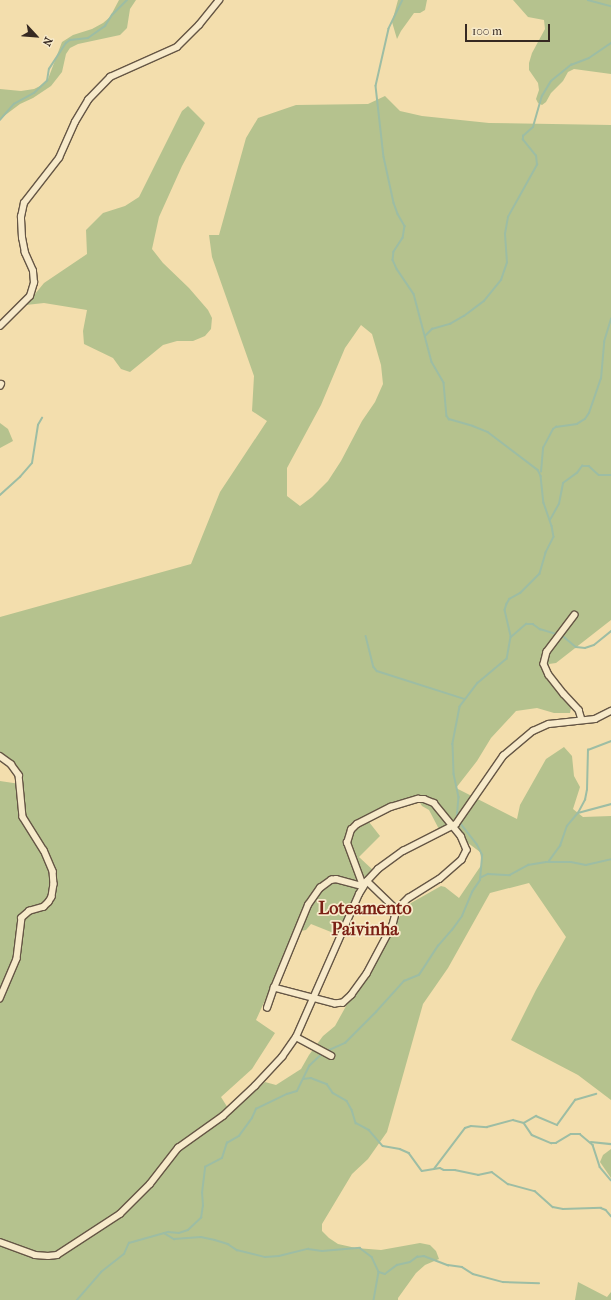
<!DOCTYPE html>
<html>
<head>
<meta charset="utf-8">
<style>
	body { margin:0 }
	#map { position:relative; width:611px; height:1300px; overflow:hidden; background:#f3dead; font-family:"IM FELL French Canon",serif }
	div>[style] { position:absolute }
	.green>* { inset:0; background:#b5c28e }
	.stream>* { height:1.5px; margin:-0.75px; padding:0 0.75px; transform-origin:0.75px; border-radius:0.75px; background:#9dbda4 }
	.roads { filter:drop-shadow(1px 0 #655645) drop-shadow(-1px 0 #655645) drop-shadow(0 1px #655645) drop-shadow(0 -1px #655645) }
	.street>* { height:5.5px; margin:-2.75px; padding:0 2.75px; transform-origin:2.75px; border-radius:2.75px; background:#f7eaca }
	span { translate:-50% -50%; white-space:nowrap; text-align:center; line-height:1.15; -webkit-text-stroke:3.5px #f7eaca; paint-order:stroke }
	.district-label { font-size:18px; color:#7a1f14; font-weight:700 }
	.north { position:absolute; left:16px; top:16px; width:40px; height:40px; -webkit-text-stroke:3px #f7eaca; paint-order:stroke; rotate:116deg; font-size:11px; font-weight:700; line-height:16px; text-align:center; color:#362922 }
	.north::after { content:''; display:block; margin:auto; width:14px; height:18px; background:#362922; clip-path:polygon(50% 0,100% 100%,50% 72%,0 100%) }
	.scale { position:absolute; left:465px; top:24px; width:85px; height:18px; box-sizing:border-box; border:2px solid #362922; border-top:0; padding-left:5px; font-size:12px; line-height:14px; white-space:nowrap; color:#362922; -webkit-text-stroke:3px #f7eaca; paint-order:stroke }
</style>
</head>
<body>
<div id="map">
	<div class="green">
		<div style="clip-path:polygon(119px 0,136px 0,130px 9px,127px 28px,120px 35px,78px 44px,70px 48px,66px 54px,62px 72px,51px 86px,33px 98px,20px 104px,0 119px,0 89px,21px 91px,34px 89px,40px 86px,48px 79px,62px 42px,73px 35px,92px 29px,103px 23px,110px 17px)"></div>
		<div style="clip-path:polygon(398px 0,427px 0,425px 10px,420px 13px,414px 13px,401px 31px,397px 39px,392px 22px)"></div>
		<div style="clip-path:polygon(513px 0,611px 0,611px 74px,574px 69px,568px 72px,563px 81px,551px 93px,546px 102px,542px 105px,538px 103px,536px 99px,539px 90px,538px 83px,529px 70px,529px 63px,532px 53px,545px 29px,544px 20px,528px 17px)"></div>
		<div style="clip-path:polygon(evenodd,385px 96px,400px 111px,422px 116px,489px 123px,611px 125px,611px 620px,556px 663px,549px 664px,546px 670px,572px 703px,570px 713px,554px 713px,537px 708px,516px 711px,491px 738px,477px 761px,456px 788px,517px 819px,520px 805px,546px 759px,564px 747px,572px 756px,574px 776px,580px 787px,573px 809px,583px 817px,611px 816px,611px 1100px,578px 1075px,511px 1040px,536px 990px,566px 937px,529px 883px,490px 893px,448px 968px,423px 1004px,387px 1132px,368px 1159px,352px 1174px,322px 1224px,322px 1231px,329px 1238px,338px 1244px,356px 1248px,381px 1250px,420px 1243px,430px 1245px,436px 1251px,439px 1259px,425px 1265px,416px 1273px,398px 1298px,398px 1300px,0 1300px,0 781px,20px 784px,20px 772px,0 754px,0 617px,191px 564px,220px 492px,267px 421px,252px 411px,254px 376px,212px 257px,209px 235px,219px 235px,246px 138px,258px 118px,296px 105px,368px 104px,385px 96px,361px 325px,372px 334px,381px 365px,383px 384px,375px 402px,362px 421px,341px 461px,328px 481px,312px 497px,300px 506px,287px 496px,287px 468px,321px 405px,345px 348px,361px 325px,385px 96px,417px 798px,422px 806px,429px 810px,441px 833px,455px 829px,464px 840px,480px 852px,482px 864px,459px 898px,445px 887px,441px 886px,411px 903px,387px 932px,335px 1026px,323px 1036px,309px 1055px,301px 1069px,276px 1085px,265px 1082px,231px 1113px,221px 1097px,252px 1069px,275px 1033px,256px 1020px,296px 932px,306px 930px,311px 924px,341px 936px,354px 906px,375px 872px,359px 857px,380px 836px,369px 822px,394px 806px,417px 798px)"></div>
		<div style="clip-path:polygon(188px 106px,205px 123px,182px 166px,159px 217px,152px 249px,163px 263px,189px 288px,208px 310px,212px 318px,211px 329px,205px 336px,193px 341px,177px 341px,163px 345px,130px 372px,121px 369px,113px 358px,84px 344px,83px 331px,87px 310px,44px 303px,26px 305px,44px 283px,87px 254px,86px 230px,103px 213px,125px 206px,139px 197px,182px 111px)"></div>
		<div style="clip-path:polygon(0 423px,8px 429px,13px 441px,0 448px)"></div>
		<div style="clip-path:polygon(611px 1149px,611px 1178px,600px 1162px,603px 1155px)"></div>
		<div style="clip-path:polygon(578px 1282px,607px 1297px,611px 1292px,611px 1300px,575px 1300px)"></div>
	</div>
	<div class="stream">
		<div style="left:403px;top:0;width:32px;rotate:116deg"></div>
		<div style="left:389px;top:29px;width:58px;rotate:102.8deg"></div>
		<div style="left:376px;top:86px;width:71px;rotate:83.6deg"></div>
		<div style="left:384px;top:157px;width:47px;rotate:77.7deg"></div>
		<div style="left:394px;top:203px;width:12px;rotate:70deg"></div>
		<div style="left:398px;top:214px;width:14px;rotate:60deg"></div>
		<div style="left:405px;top:226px;width:12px;rotate:99deg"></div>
		<div style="left:403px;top:238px;width:17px;rotate:123deg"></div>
		<div style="left:394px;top:252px;width:8px;rotate:97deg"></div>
		<div style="left:393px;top:260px;width:10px;rotate:66deg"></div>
		<div style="left:397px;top:269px;width:30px;rotate:56deg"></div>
		<div style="left:414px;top:294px;width:70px;rotate:75.2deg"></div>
		<div style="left:432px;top:362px;width:24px;rotate:60deg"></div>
		<div style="left:444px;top:383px;width:33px;rotate:85deg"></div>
		<div style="left:447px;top:416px;width:4px;rotate:56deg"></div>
		<div style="left:449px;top:419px;width:25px;rotate:16deg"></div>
		<div style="left:473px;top:426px;width:16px;rotate:22deg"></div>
		<div style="left:488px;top:432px;width:63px;rotate:37.2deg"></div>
		<div style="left:538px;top:470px;width:7px;rotate:63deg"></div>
		<div style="left:541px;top:476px;width:27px;rotate:84deg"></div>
		<div style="left:544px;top:503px;width:24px;rotate:71deg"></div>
		<div style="left:552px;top:526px;width:11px;rotate:80deg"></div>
		<div style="left:554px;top:537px;width:18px;rotate:117deg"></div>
		<div style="left:546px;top:553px;width:22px;rotate:106deg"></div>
		<div style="left:540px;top:574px;width:27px;rotate:135deg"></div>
		<div style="left:521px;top:593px;width:13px;rotate:151deg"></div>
		<div style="left:510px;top:599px;width:6px;rotate:121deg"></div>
		<div style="left:507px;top:604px;width:6px;rotate:108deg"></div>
		<div style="left:505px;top:610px;width:28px;rotate:77deg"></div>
		<div style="left:511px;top:637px;width:22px;rotate:100deg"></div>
		<div style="left:507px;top:659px;width:38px;rotate:140deg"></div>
		<div style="left:478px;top:683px;width:30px;rotate:127deg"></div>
		<div style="left:460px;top:707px;width:38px;rotate:101deg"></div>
		<div style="left:453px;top:744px;width:30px;rotate:88deg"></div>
		<div style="left:454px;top:774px;width:24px;rotate:78deg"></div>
		<div style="left:459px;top:797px;width:22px;rotate:95deg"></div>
		<div style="left:588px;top:0;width:24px;rotate:15deg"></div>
		<div style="left:0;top:120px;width:21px;rotate:-49deg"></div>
		<div style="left:14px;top:104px;width:23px;rotate:-29deg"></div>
		<div style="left:34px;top:93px;width:18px;rotate:-43deg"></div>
		<div style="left:47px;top:81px;width:12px;rotate:-81deg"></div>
		<div style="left:49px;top:69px;width:31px;rotate:-57deg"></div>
		<div style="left:66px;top:43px;width:5px;rotate:-37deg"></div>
		<div style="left:70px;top:40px;width:18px;rotate:-6deg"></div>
		<div style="left:88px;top:38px;width:21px;rotate:-35deg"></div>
		<div style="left:105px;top:26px;width:13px;rotate:-58deg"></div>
		<div style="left:112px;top:15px;width:21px;rotate:-45deg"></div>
		<div style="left:425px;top:336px;width:10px;rotate:-45deg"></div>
		<div style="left:432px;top:329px;width:19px;rotate:-16deg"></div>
		<div style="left:450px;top:324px;width:16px;rotate:-30deg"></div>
		<div style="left:464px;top:316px;width:25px;rotate:-37deg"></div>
		<div style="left:484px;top:301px;width:27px;rotate:-51deg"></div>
		<div style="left:501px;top:280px;width:18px;rotate:-71deg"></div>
		<div style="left:507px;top:263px;width:29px;rotate:-94deg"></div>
		<div style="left:505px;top:234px;width:17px;rotate:-80deg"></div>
		<div style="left:508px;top:217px;width:60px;rotate:-60.9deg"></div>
		<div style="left:537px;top:165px;width:9px;rotate:-96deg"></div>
		<div style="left:536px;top:156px;width:21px;rotate:-129deg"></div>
		<div style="left:523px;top:140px;width:4px;rotate:-90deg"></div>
		<div style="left:523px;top:136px;width:13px;rotate:-42deg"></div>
		<div style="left:533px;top:127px;width:32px;rotate:-74deg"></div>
		<div style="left:542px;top:96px;width:17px;rotate:-59deg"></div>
		<div style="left:551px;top:81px;width:26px;rotate:-39deg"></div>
		<div style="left:571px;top:65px;width:19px;rotate:-21deg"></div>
		<div style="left:589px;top:58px;width:27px;rotate:-34deg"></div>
		<div style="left:541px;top:472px;width:24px;rotate:-85deg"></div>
		<div style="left:543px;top:448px;width:21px;rotate:-62deg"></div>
		<div style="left:553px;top:429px;width:4px;rotate:-34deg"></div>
		<div style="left:556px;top:427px;width:21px;rotate:-8deg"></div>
		<div style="left:577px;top:424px;width:9px;rotate:-32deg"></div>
		<div style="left:585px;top:419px;width:7px;rotate:-56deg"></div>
		<div style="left:589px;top:413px;width:36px;rotate:-71deg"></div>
		<div style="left:601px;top:379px;width:37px;rotate:-85deg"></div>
		<div style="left:604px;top:342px;width:24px;rotate:-73deg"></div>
		<div style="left:0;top:495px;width:27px;rotate:-42deg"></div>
		<div style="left:20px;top:477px;width:18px;rotate:-49deg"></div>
		<div style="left:32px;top:463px;width:38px;rotate:-81deg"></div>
		<div style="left:38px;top:425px;width:8px;rotate:-60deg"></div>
		<div style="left:550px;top:520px;width:18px;rotate:-61deg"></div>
		<div style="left:559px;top:504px;width:21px;rotate:-79deg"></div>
		<div style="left:563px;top:483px;width:17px;rotate:-36deg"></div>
		<div style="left:577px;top:473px;width:9px;rotate:-54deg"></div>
		<div style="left:582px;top:466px;width:7px"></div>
		<div style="left:589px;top:466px;width:13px;rotate:42deg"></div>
		<div style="left:599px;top:475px;width:12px"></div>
		<div style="left:366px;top:636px;width:32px;rotate:76deg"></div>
		<div style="left:374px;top:667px;width:5px;rotate:53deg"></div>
		<div style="left:377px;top:671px;width:92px;rotate:17.7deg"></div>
		<div style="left:511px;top:637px;width:20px;rotate:-41deg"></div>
		<div style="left:526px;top:624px;width:7px"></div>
		<div style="left:533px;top:624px;width:9px;rotate:36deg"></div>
		<div style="left:540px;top:629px;width:24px;rotate:17deg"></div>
		<div style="left:563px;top:636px;width:17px;rotate:40deg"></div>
		<div style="left:576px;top:647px;width:9px;rotate:6deg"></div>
		<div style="left:585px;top:648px;width:9px;rotate:-18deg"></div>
		<div style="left:594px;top:645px;width:22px;rotate:-39deg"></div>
		<div style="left:578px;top:813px;width:34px;rotate:-15deg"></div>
		<div style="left:549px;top:861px;width:19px;rotate:-54deg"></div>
		<div style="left:560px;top:846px;width:21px;rotate:-71deg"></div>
		<div style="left:567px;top:826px;width:17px;rotate:-50deg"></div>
		<div style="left:578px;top:813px;width:15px;rotate:-62deg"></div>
		<div style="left:585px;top:800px;width:10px;rotate:-79deg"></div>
		<div style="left:587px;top:790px;width:40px;rotate:-88.6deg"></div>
		<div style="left:588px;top:750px;width:25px;rotate:-21deg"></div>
		<div style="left:480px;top:878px;width:9px;rotate:-27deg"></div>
		<div style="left:488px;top:874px;width:22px;rotate:3deg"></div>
		<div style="left:510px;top:875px;width:21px;rotate:-29deg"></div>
		<div style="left:528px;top:865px;width:18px;rotate:-9deg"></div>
		<div style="left:546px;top:862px;width:25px"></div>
		<div style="left:571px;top:862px;width:15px;rotate:11deg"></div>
		<div style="left:586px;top:865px;width:26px;rotate:-13deg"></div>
		<div style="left:327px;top:1051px;width:20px;rotate:-24deg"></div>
		<div style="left:345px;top:1043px;width:44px;rotate:-45deg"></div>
		<div style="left:376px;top:1012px;width:42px;rotate:-47.9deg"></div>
		<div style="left:404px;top:981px;width:16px;rotate:-22deg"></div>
		<div style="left:419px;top:975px;width:35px;rotate:-57deg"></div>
		<div style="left:438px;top:946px;width:21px;rotate:-49deg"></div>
		<div style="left:452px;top:930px;width:17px;rotate:-54deg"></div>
		<div style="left:462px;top:916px;width:26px;rotate:-67deg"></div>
		<div style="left:472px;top:892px;width:14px;rotate:-56deg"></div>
		<div style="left:480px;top:880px;width:25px;rotate:-85deg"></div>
		<div style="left:482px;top:855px;width:11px;rotate:-117deg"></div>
		<div style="left:477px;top:845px;width:29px;rotate:-128deg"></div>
		<div style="left:303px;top:1079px;width:8px;rotate:-7deg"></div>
		<div style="left:311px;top:1078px;width:17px;rotate:21deg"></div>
		<div style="left:327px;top:1084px;width:11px;rotate:56deg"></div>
		<div style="left:333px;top:1093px;width:16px;rotate:30deg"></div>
		<div style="left:347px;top:1101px;width:10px;rotate:61deg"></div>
		<div style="left:352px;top:1110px;width:14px;rotate:73deg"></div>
		<div style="left:356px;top:1123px;width:15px;rotate:28deg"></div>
		<div style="left:369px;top:1130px;width:21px;rotate:49deg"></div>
		<div style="left:383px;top:1146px;width:17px;rotate:10deg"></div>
		<div style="left:400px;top:1149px;width:10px;rotate:24deg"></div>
		<div style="left:409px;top:1153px;width:22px;rotate:54deg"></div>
		<div style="left:422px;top:1171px;width:18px;rotate:-9deg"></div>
		<div style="left:440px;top:1168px;width:4px;rotate:27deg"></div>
		<div style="left:444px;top:1170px;width:11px"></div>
		<div style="left:455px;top:1170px;width:24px;rotate:12deg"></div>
		<div style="left:478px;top:1175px;width:14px;rotate:-12deg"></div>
		<div style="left:492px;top:1172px;width:20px;rotate:37deg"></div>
		<div style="left:508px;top:1184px;width:28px;rotate:15deg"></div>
		<div style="left:535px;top:1191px;width:24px;rotate:42deg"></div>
		<div style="left:553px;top:1207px;width:10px;rotate:11deg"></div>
		<div style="left:563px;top:1209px;width:38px;rotate:-2deg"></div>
		<div style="left:601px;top:1208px;width:5px;rotate:22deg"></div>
		<div style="left:606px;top:1210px;width:8px;rotate:50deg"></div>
		<div style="left:524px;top:1123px;width:14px;rotate:-30deg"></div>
		<div style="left:536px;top:1116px;width:23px;rotate:23deg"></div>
		<div style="left:557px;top:1125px;width:31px;rotate:-54deg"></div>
		<div style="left:575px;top:1100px;width:22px;rotate:-16deg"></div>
		<div style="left:591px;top:1142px;width:20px;rotate:6deg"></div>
		<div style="left:434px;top:1169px;width:51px;rotate:-52.9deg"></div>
		<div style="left:465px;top:1128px;width:6px;rotate:-18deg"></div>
		<div style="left:471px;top:1126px;width:16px;rotate:4deg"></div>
		<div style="left:487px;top:1127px;width:27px;rotate:-15deg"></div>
		<div style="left:513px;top:1120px;width:11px;rotate:15deg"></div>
		<div style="left:524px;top:1123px;width:14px;rotate:56deg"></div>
		<div style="left:532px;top:1135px;width:21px;rotate:23deg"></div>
		<div style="left:551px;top:1143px;width:5px"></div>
		<div style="left:556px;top:1143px;width:17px;rotate:-31deg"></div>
		<div style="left:571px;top:1134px;width:9px"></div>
		<div style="left:580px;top:1134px;width:17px;rotate:40deg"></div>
		<div style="left:593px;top:1145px;width:23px;rotate:72deg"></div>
		<div style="left:600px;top:1167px;width:17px;rotate:50deg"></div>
		<div style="left:164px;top:1233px;width:12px;rotate:31deg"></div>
		<div style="left:174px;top:1239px;width:27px;rotate:-4deg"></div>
		<div style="left:201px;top:1237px;width:14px;rotate:12deg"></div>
		<div style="left:215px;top:1240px;width:14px;rotate:17deg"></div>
		<div style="left:228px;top:1244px;width:11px;rotate:34deg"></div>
		<div style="left:237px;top:1250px;width:29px;rotate:14deg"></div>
		<div style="left:265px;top:1257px;width:14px;rotate:-4deg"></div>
		<div style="left:279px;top:1256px;width:30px;rotate:-14deg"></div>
		<div style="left:308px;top:1249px;width:14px;rotate:8deg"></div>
		<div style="left:322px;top:1251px;width:38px;rotate:-5deg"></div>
		<div style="left:360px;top:1248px;width:15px;rotate:37deg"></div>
		<div style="left:372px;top:1257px;width:17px;rotate:65deg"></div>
		<div style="left:379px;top:1272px;width:28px;rotate:100deg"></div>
		<div style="left:379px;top:1272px;width:6px;rotate:18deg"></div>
		<div style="left:385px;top:1274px;width:15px;rotate:-37deg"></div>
		<div style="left:397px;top:1265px;width:13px;rotate:-13deg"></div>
		<div style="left:410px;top:1262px;width:9px;rotate:-36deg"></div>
		<div style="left:417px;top:1257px;width:7px;rotate:-8deg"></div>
		<div style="left:424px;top:1256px;width:26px;rotate:21deg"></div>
		<div style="left:448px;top:1265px;width:14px;rotate:8deg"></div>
		<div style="left:462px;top:1267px;width:13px;rotate:32deg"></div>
		<div style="left:473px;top:1274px;width:31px;rotate:15deg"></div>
		<div style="left:503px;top:1282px;width:36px;rotate:2deg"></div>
		<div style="left:77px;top:1300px;width:37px;rotate:-49deg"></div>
		<div style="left:101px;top:1272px;width:29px;rotate:-38deg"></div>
		<div style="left:124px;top:1254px;width:12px;rotate:-66deg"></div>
		<div style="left:129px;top:1243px;width:41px;rotate:-15.8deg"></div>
		<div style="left:168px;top:1232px;width:11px;rotate:5deg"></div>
		<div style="left:179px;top:1233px;width:9px;rotate:-18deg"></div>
		<div style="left:188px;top:1230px;width:18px;rotate:-43deg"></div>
		<div style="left:201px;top:1218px;width:12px;rotate:-81deg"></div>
		<div style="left:203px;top:1206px;width:13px;rotate:-94deg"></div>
		<div style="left:202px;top:1193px;width:26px;rotate:-83deg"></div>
		<div style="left:205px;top:1167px;width:19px;rotate:-28deg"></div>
		<div style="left:222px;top:1158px;width:16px;rotate:-72deg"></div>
		<div style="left:227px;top:1143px;width:14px;rotate:-30deg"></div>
		<div style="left:239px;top:1136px;width:22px;rotate:-54deg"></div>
		<div style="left:252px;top:1118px;width:10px;rotate:-66deg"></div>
		<div style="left:256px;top:1109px;width:34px;rotate:-26deg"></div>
		<div style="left:287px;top:1094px;width:10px;rotate:-17deg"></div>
		<div style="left:297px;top:1091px;width:28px;rotate:-64deg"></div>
		<div style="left:309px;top:1066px;width:18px;rotate:-43deg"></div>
	</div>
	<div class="roads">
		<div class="street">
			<div style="left:0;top:326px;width:42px;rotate:-45deg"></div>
			<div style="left:30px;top:296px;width:14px;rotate:-73deg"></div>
			<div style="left:34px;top:283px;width:12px;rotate:-95deg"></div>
			<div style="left:33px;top:271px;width:20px;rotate:-114deg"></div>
			<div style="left:25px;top:253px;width:15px;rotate:-101deg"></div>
			<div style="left:22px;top:238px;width:21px;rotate:-93deg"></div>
			<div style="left:21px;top:217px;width:14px;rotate:-78deg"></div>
			<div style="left:24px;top:203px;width:57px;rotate:-52.1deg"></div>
			<div style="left:59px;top:158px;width:39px;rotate:-66deg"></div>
			<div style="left:75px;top:122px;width:26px;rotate:-59deg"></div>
			<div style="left:88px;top:100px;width:32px;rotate:-46deg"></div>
			<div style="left:110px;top:77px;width:73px;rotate:-24.1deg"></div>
			<div style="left:177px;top:47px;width:31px;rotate:-45deg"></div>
			<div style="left:199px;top:25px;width:32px;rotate:-51deg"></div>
			<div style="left:0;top:386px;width:2px;rotate:-63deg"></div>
			<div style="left:575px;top:615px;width:46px;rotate:127.1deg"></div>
			<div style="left:547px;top:652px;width:12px;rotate:104deg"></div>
			<div style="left:544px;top:664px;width:12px;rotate:66deg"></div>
			<div style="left:549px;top:675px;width:24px;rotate:52deg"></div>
			<div style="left:564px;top:694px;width:22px;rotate:47deg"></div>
			<div style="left:579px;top:710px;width:10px;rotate:73deg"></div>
			<div style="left:0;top:756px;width:14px;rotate:36deg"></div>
			<div style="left:11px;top:764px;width:14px;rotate:54deg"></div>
			<div style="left:19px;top:775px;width:42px;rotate:84.6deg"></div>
			<div style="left:23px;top:817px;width:39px;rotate:58deg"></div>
			<div style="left:44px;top:850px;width:23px;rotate:67deg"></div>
			<div style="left:53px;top:871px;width:13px;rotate:86deg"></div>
			<div style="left:54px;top:884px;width:13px;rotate:99deg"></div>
			<div style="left:52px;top:897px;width:6px;rotate:121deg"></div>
			<div style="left:49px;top:902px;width:7px;rotate:135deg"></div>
			<div style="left:44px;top:907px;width:15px;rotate:164deg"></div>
			<div style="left:30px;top:911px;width:11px;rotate:139deg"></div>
			<div style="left:22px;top:918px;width:41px;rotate:97deg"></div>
			<div style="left:17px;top:959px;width:43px;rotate:113deg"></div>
			<div style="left:418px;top:799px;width:6px"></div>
			<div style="left:424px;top:799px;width:11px;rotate:22deg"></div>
			<div style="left:434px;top:803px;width:43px;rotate:50.7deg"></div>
			<div style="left:461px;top:836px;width:15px;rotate:67deg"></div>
			<div style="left:467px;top:850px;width:11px;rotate:117deg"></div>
			<div style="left:462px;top:860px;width:29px;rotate:139deg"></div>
			<div style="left:440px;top:879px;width:36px;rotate:148deg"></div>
			<div style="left:409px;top:898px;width:17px;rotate:135deg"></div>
			<div style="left:397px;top:910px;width:16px;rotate:105deg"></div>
			<div style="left:393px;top:925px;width:55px;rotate:118deg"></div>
			<div style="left:367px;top:974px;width:26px;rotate:126deg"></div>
			<div style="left:352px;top:995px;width:12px;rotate:138deg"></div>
			<div style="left:343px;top:1003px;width:8px;rotate:173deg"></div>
			<div style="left:335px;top:1004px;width:63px;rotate:-165.3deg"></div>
			<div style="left:274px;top:988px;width:90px;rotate:-67.7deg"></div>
			<div style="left:308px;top:905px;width:21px;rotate:-55deg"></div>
			<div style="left:320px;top:888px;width:14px;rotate:-36deg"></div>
			<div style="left:331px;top:880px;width:5px;rotate:-11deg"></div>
			<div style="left:336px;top:879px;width:28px;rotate:15deg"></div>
			<div style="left:363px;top:886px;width:46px;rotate:-110.4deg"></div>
			<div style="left:347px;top:843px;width:14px;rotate:-73deg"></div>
			<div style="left:351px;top:830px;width:8px;rotate:-45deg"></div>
			<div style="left:357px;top:824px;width:38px;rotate:-27deg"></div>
			<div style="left:391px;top:807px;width:28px;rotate:-17deg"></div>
			<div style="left:367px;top:881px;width:42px;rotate:44deg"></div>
			<div style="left:267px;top:1008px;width:21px;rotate:-71deg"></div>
			<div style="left:296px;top:1037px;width:40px;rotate:28deg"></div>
			<div style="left:0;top:1242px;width:37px;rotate:20deg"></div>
			<div style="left:35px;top:1255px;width:13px;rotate:4deg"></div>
			<div style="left:48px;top:1256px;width:9px;rotate:-6deg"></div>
			<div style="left:57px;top:1255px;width:75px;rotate:-33.1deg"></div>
			<div style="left:120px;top:1214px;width:42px;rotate:-45deg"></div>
			<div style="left:150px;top:1184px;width:46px;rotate:-52.1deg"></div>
			<div style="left:178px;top:1148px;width:55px;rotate:-35.4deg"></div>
			<div style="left:223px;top:1116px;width:44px;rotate:-43.2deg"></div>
			<div style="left:255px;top:1086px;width:40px;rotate:-47deg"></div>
			<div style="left:282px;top:1057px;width:24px;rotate:-55deg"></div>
			<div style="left:296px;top:1037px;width:156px;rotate:-66.2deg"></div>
			<div style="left:359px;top:894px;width:15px;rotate:-58deg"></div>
			<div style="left:367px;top:881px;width:16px;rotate:-47deg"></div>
			<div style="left:378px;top:869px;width:31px;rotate:-36deg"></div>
			<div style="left:403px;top:851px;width:59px;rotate:-27deg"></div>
			<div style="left:456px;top:824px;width:83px;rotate:-55.3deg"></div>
			<div style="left:503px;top:756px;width:39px;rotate:-40deg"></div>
			<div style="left:533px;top:731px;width:17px;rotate:-24deg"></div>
			<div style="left:549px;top:724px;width:46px;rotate:-6.2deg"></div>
			<div style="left:595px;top:719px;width:18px;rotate:-27deg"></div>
		</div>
	</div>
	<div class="district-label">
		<span style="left:365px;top:920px">Loteamento<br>Paivinha</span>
	</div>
	<div class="north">N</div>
	<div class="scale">100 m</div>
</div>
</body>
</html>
